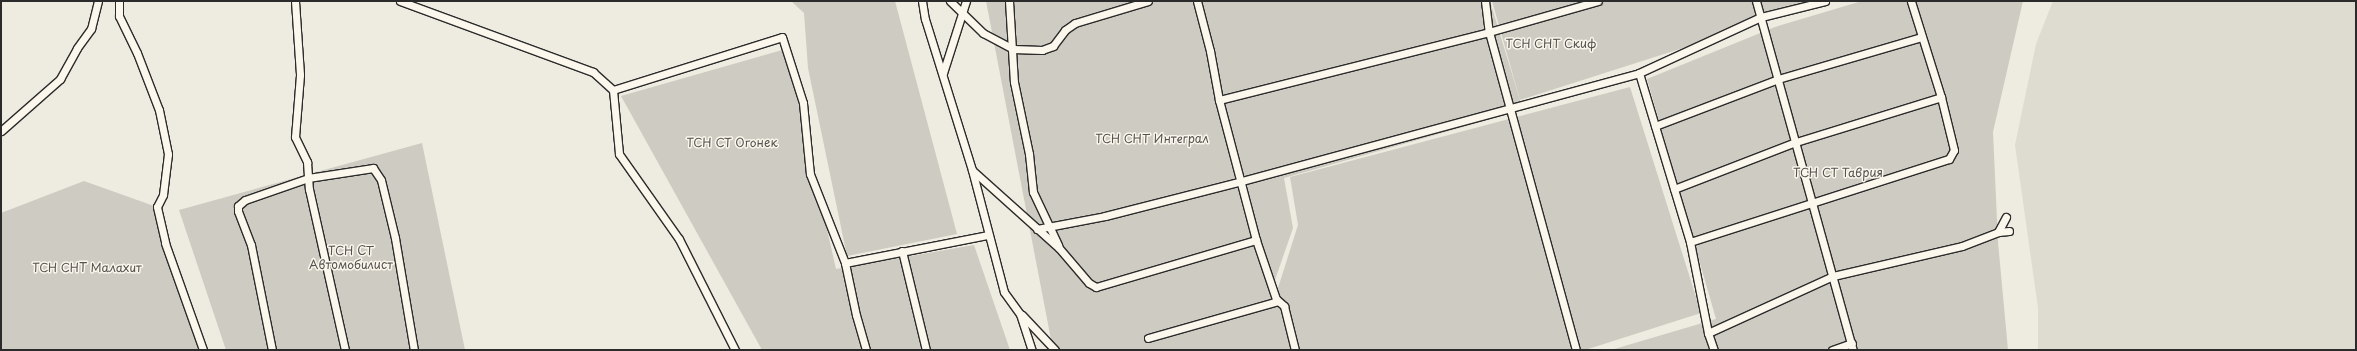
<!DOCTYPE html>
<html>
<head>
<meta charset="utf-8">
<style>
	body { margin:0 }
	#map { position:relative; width:2357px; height:351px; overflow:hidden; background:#eeebe0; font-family:"Playpen Sans",sans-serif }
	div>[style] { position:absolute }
	.built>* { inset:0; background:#dedbd1 }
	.green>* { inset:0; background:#cecbc2 }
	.roads { filter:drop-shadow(1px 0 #2b2b2b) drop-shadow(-1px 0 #2b2b2b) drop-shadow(0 1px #2b2b2b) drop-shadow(0 -1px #2b2b2b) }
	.street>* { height:7px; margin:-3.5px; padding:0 3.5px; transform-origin:3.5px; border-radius:3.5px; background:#fbf7ec }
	span { translate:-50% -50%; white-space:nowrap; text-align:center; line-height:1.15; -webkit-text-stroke:3px #fbf7ec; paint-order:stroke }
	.park-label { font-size:12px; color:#545351 }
	.frame { position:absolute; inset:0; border:2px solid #2b2b2b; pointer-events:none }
</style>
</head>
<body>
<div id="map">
	<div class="built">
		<div style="clip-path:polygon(2053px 1px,2356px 1px,2356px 350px,2038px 350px,2038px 308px,2015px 145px,2036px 44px)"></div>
	</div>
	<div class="green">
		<div style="clip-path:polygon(791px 1px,895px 1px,957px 234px,847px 256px,808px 68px,804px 13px)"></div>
		<div style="clip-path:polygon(986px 1px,1490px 1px,1523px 110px,1284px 178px,1293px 228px,1275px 280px,1291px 350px,1053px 350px)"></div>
		<div style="clip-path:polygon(1492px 1px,1830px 1px,1520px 100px)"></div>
		<div style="clip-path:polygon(1862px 1px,2023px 1px,1993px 132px,1998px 242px,2008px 350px,1611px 350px,1716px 319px,1647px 79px,1775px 27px)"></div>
		<div style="clip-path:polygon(786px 49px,836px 269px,974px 245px,1010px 350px,762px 350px,621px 96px)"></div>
		<div style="clip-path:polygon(1630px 87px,1701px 313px,1585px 350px,1292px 350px,1278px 288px,1298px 225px,1290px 177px)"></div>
		<div style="clip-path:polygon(422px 143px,465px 350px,226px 350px,179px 210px)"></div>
		<div style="clip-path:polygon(84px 181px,154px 206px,205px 350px,1px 350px,1px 213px)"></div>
	</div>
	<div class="roads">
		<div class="street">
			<div style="left:119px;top:1px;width:15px;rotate:90deg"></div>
			<div style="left:119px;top:16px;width:41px;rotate:64.1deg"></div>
			<div style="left:137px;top:53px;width:61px;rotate:68.9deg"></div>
			<div style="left:159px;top:110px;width:45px;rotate:78.4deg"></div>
			<div style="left:168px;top:154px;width:41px;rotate:97deg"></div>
			<div style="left:163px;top:195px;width:13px;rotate:117deg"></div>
			<div style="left:157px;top:207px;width:37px;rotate:77deg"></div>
			<div style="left:165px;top:243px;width:114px;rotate:70.4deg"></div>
			<div style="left:295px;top:1px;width:74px;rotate:86.1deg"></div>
			<div style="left:300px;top:75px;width:62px;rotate:94.6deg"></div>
			<div style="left:295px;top:137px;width:28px;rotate:64deg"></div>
			<div style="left:307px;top:162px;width:27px;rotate:86deg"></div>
			<div style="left:309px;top:189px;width:165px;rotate:77.4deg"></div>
			<div style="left:400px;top:1px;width:206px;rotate:20.2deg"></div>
			<div style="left:593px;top:72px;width:27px;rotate:42deg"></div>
			<div style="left:613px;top:90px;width:64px;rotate:84.6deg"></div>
			<div style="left:619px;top:154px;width:104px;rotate:54.8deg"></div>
			<div style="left:679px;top:239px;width:124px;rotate:63.2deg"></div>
			<div style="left:922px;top:1px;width:18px;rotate:81deg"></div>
			<div style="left:925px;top:19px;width:158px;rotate:72.7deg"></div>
			<div style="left:972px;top:170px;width:126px;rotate:75.3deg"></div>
			<div style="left:1004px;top:292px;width:27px;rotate:54deg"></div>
			<div style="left:1020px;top:314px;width:38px;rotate:72deg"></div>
			<div style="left:950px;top:1px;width:46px;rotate:44.1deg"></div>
			<div style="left:983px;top:33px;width:34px;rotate:28deg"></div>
			<div style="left:1013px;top:49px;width:29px;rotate:2deg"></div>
			<div style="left:1042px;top:50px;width:12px;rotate:-20deg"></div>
			<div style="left:1053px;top:46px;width:20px;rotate:-53deg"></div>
			<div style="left:1065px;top:30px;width:12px;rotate:-35deg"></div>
			<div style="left:1075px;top:23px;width:76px;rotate:-16.8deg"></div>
			<div style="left:1009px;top:1px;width:81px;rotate:86.5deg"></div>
			<div style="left:1014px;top:82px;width:74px;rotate:78.2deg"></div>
			<div style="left:1029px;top:154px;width:38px;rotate:84deg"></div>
			<div style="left:1033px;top:192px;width:59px;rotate:64.7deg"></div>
			<div style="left:1197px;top:1px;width:52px;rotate:75.4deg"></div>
			<div style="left:1210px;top:51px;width:50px;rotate:79.6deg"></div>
			<div style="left:1219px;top:100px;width:145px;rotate:75.2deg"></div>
			<div style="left:1256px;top:240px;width:62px;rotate:71.3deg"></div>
			<div style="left:1276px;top:299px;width:11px;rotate:41deg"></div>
			<div style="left:1284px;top:306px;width:45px;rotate:76deg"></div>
			<div style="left:1485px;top:1px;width:31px;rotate:83deg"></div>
			<div style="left:1489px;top:32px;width:330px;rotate:74.7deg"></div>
			<div style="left:1756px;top:1px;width:362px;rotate:74.5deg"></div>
			<div style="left:943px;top:73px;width:76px;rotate:-72.3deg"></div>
			<div style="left:1639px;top:73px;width:177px;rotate:73.2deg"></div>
			<div style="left:1690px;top:242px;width:93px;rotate:78.8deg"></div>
			<div style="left:1708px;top:333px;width:18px;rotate:71deg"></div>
			<div style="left:613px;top:90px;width:177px;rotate:-17.4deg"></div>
			<div style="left:782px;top:37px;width:69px;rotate:72.3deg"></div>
			<div style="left:803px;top:103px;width:71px;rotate:84.4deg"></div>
			<div style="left:810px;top:174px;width:96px;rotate:68.5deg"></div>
			<div style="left:845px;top:263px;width:53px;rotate:78.1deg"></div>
			<div style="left:856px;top:315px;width:36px;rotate:74deg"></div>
			<div style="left:1219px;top:100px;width:278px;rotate:-14.1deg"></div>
			<div style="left:1489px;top:32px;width:113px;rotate:-15.9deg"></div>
			<div style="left:1655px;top:126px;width:132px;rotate:-20.9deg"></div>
			<div style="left:1778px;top:79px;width:150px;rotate:-16.3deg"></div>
			<div style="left:1px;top:131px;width:79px;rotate:-41.4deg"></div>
			<div style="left:60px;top:79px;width:35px;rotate:-61deg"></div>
			<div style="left:77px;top:48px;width:24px;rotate:-54deg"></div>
			<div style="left:91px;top:29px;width:29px;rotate:-76deg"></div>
			<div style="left:972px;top:170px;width:117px;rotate:41.9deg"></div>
			<div style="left:1059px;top:248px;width:46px;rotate:49.4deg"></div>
			<div style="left:1089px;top:283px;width:8px;rotate:30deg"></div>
			<div style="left:1096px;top:287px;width:167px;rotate:-16.4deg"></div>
			<div style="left:1674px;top:189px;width:131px;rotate:-21.1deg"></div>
			<div style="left:1796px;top:142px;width:152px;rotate:-17.2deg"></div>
			<div style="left:1037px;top:229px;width:69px;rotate:-10.8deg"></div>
			<div style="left:1105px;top:216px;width:141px;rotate:-14.3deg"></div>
			<div style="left:1242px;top:181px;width:411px;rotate:-15.2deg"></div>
			<div style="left:1639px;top:73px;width:134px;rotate:-24.7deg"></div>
			<div style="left:1761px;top:17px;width:66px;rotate:-14deg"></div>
			<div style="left:1998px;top:232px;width:17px;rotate:-62deg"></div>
			<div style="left:1690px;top:242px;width:272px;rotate:-17.8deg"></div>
			<div style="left:1949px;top:159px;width:10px;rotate:-61deg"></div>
			<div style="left:1954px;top:150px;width:55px;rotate:-103.8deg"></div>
			<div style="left:1941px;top:97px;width:101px;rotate:-107.4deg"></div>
			<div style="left:902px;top:251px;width:102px;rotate:76.4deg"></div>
			<div style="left:845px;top:263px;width:146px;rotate:-11.1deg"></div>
			<div style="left:1022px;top:315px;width:48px;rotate:46.7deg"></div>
			<div style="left:1708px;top:333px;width:137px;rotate:-24.5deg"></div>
			<div style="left:1833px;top:276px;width:132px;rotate:-13.1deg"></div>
			<div style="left:1962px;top:246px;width:39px;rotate:-21deg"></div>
			<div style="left:1998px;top:232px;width:11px;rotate:-5deg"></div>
			<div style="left:1148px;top:338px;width:135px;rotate:-15.9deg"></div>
			<div style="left:272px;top:350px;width:107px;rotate:-101.3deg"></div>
			<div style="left:251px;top:245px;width:36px;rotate:-111deg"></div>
			<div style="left:238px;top:211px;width:5px;rotate:-90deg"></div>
			<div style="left:238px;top:206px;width:9px;rotate:-41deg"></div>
			<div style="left:245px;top:200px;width:67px;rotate:-19.2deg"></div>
			<div style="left:308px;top:178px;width:66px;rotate:-8.7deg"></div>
			<div style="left:373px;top:168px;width:14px;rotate:56deg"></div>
			<div style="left:381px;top:180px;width:60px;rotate:76.4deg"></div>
			<div style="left:395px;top:238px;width:114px;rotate:80.4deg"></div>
			<div style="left:1832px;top:350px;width:21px;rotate:-19deg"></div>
		</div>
	</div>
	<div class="park-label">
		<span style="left:1551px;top:44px">ТСН СНТ Скиф</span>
		<span style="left:1152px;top:139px">ТСН СНТ Интеграл</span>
		<span style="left:732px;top:143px">ТСН СТ Огонек</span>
		<span style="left:1838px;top:173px">ТСН СТ Таврия</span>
		<span style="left:351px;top:258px">ТСН СТ<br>Автомобилист</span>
		<span style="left:87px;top:268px">ТСН СНТ Малахит</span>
	</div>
	<div class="frame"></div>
</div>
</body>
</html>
